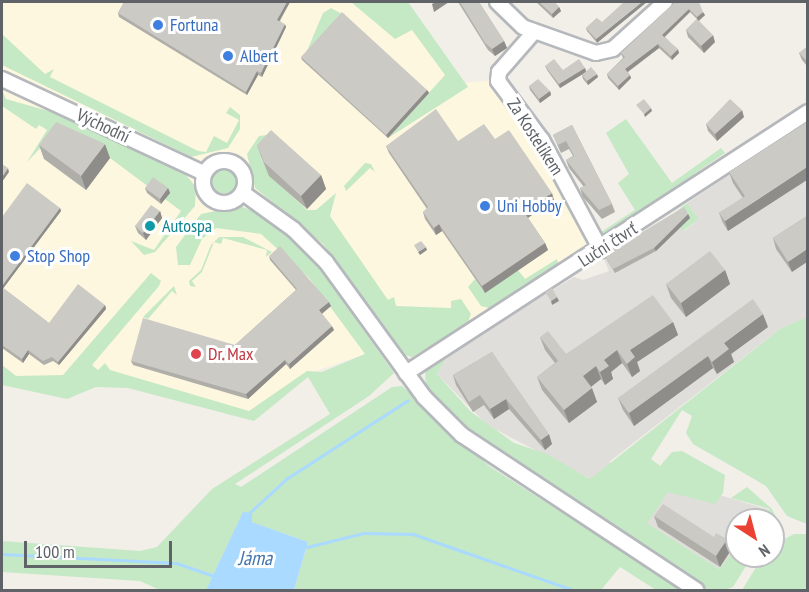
<!DOCTYPE html>
<html>
<head>
<meta charset="utf-8">
<style>
	body { margin:0 }
	#map { position:relative; width:809px; height:592px; overflow:hidden; background:#f1efe8; font-family:"PT Sans Narrow",sans-serif }
	div>[style] { position:absolute }
	.commercial>* { inset:0; background:#fef7e0 }
	.industrial>* { inset:0; background:#e0deda }
	.green>* { inset:0; background:#c5e8c5 }
	.round { border-radius:50% }
	.water>* { inset:0; background:#aadaff }
	.stream>* { height:3px; margin:-1.5px; padding:0 1.5px; transform-origin:1.5px; border-radius:1.5px; background:#aadaff }
	.roads { filter:drop-shadow(2px 0 #b5b8bc) drop-shadow(-2px 0 #b5b8bc) drop-shadow(0 2px #b5b8bc) drop-shadow(0 -2px #b5b8bc) }
	.minor>* { height:14px; margin:-7px; padding:0 7px; transform-origin:7px; border-radius:7px; background:#fff }
	.minor>.ring { margin:-7px; padding:0; box-sizing:content-box; background:none; border:14px solid #fff; border-radius:50% }
	.wall>* { inset:0; background:#afaea9 }
	.shaded-wall>* { inset:0; background:#8f8d8a }
	.building>* { inset:0; background:#cccac5 }
	.dots>* { width:16px; height:16px; translate:-50% -50%; box-sizing:border-box; border:3px solid #fff; border-radius:50% }
	span { translate:-50% -50%; white-space:nowrap; text-align:center; line-height:1.15; -webkit-text-stroke:6px #fff; paint-order:stroke }
	.shop-label { font-size:18px; color:#366cbe }
	.left { translate:0 -50%; text-align:left }
	.street-label { font-size:18px; color:#5f6368 }
	.culture-label { font-size:18px; color:#0d838f }
	.health-label { font-size:18px; color:#be3a42 }
	.water-label { font-size:20px; color:#4174aa; font-style:italic }
	.frame { position:absolute; inset:0; border:3px solid #5f6368; pointer-events:none }
	.north { position:absolute; left:725px; top:508px; width:60px; height:60px; box-sizing:border-box; background:#fff; border:2px solid #bfc1c3; border-radius:50%; rotate:144deg; font-size:16px; font-weight:700; line-height:24px; text-align:center; color:#5f6368 }
	.north::after { content:''; display:block; margin:auto; width:21px; height:27px; background:#ea4335; clip-path:polygon(50% 0,100% 100%,50% 72%,0 100%) }
	.scale { position:absolute; left:24px; top:541px; width:148px; height:27px; box-sizing:border-box; border:3px solid #5f6368; border-top:0; padding-left:8px; font-size:18px; line-height:21px; white-space:nowrap; color:#5f6368; -webkit-text-stroke:4px #fff; paint-order:stroke }
</style>
</head>
<body>
<div id="map">
	<div class="commercial">
		<div style="clip-path:polygon(2px 2px,408px 2px,464px 83px,494px 80px,528px 127px,591px 244px,414px 357px,393px 331px,363px 348px,365px 354px,307px 374px,253px 419px,86px 371px,67px 399px,37px 392px,2px 365px)"></div>
	</div>
	<div class="industrial">
		<div style="clip-path:polygon(807px 123px,807px 317px,780px 329px,609px 462px,770px 510px,761px 520px,737px 520px,737px 548px,719px 569px,584px 483px,589px 478px,487px 425px,437px 374px,449px 353px,574px 277px,583px 280px,609px 271px,604px 259px,672px 215px,684px 231px,699px 219px,687px 203px)"></div>
	</div>
	<div class="green">
		<div style="clip-path:polygon(351px 2px,408px 2px,468px 87px,388px 138px,445px 75px,412px 30px,395px 39px)"></div>
		<div style="clip-path:polygon(331px 8px,344px 15px,303px 60px,323px 13px)"></div>
		<div style="clip-path:polygon(2px 34px,45px 74px,54px 69px,50px 77px,198px 151px,206px 152px,214px 136px,227px 143px,239px 120px,226px 113px,230px 107px,240px 115px,240px 129px,228px 148px,191px 157px,2px 65px)"></div>
		<div style="clip-path:polygon(2px 90px,6px 99px,52px 112px,182px 170px,196px 187px,195px 206px,155px 252px,144px 255px,131px 241px,154px 250px,181px 211px,110px 158px,62px 135px,52px 136px,27px 162px,47px 130px,39px 125px,36px 129px,2px 106px)"></div>
		<div style="clip-path:polygon(626px 119px,672px 183px,721px 148px,725px 153px,694px 174px,699px 181px,603px 242px,598px 234px,635px 210px,618px 183px,629px 174px,606px 133px)"></div>
		<div style="clip-path:polygon(267px 135px,270px 148px,261px 158px,270px 176px,307px 210px,316px 210px,336px 193px,330px 216px,388px 300px,394px 297px,396px 306px,451px 308px,451px 301px,461px 299px,471px 314px,467px 325px,412px 357px,405px 355px,323px 244px,255px 188px,247px 154px,259px 136px)"></div>
		<div style="clip-path:polygon(365px 163px,371px 164px,375px 172px,370px 168px,346px 191px,344px 186px)"></div>
		<div class="round" style="left:209px;top:167px;width:28px;height:28px"></div>
		<div style="clip-path:polygon(687px 203px,699px 219px,683px 231px,672px 215px)"></div>
		<div style="clip-path:polygon(240px 206px,264px 215px,307px 251px,394px 373px,369px 396px,235px 484px,241px 487px,392px 387px,402px 386px,489px 466px,683px 590px,656px 590px,620px 567px,601px 590px,294px 590px,308px 542px,252px 522px,243px 513px,206px 590px,160px 590px,140px 581px,2px 572px,2px 541px,140px 551px,157px 547px,212px 489px,330px 414px,308px 377px,254px 421px,128px 388px,96px 387px,67px 399px,2px 385px,2px 365px,16px 376px,63px 375px,151px 273px,161px 281px,159px 286px,92px 365px,98px 370px,105px 363px,110px 370px,249px 411px,307px 371px,322px 372px,365px 354px,309px 278px,261px 234px,216px 228px,202px 239px,190px 265px,178px 265px,176px 247px,201px 214px)"></div>
		<div style="clip-path:polygon(219px 237px,243px 237px,272px 252px,266px 257px,267px 250px,223px 238px,221px 244px,214px 242px,202px 272px,192px 281px,196px 287px,190px 286px,189px 281px,201px 270px,211px 245px)"></div>
		<div style="clip-path:polygon(557px 259px,559px 267px,493px 309px,481px 306px,468px 287px,475px 279px,485px 293px,518px 270px,525px 279px)"></div>
		<div style="clip-path:polygon(174px 286px,177px 295px,172px 291px,148px 319px,143px 317px)"></div>
		<div style="clip-path:polygon(807px 317px,807px 524px,787px 516px,766px 486px,693px 444px,686px 433px,692px 416px,682px 410px,651px 459px,660px 466px,672px 452px,682px 451px,725px 475px,723px 493px,715px 504px,668px 492px,647px 523px,719px 569px,737px 548px,737px 556px,752px 556px,733px 587px,725px 590px,708px 590px,463px 428px,426px 388px,425px 368px,449px 353px,437px 374px,471px 412px,514px 443px,547px 454px,590px 479px,780px 329px)"></div>
		<div style="clip-path:polygon(747px 487px,772px 509px,776px 517px,773px 526px,773px 520px,761px 520px,770px 509px,731px 498px)"></div>
		<div style="clip-path:polygon(794px 534px,807px 534px,807px 590px,742px 590px,763px 556px,773px 556px,773px 545px)"></div>
	</div>
	<div class="water">
		<div style="clip-path:polygon(243px 512px,252px 513px,252px 522px,308px 542px,294px 590px,206px 590px)"></div>
	</div>
	<div class="stream">
		<div style="left:248px;top:514px;width:52px;rotate:-42.6deg"></div>
		<div style="left:286px;top:479px;width:145px;rotate:-32.9deg"></div>
		<div style="left:307px;top:547px;width:58px;rotate:-14deg"></div>
		<div style="left:363px;top:533px;width:50px;rotate:1.1deg"></div>
		<div style="left:413px;top:534px;width:170px;rotate:19.3deg"></div>
		<div style="left:2px;top:554px;width:174px;rotate:3deg"></div>
		<div style="left:176px;top:563px;width:40px;rotate:18.9deg"></div>
	</div>
	<div class="roads">
		<div class="minor">
			<div style="left:497px;top:2px;width:36px;rotate:44deg"></div>
			<div style="left:523px;top:27px;width:77px;rotate:19.6deg"></div>
			<div style="left:596px;top:53px;width:17px;rotate:-13deg"></div>
			<div style="left:613px;top:49px;width:70px;rotate:-42.1deg"></div>
			<div style="left:534px;top:32px;width:53px;rotate:131.2deg"></div>
			<div style="left:499px;top:72px;width:9px;rotate:96deg"></div>
			<div style="left:498px;top:81px;width:74px;rotate:53.3deg"></div>
			<div style="left:542px;top:140px;width:125px;rotate:61.8deg"></div>
			<div style="left:2px;top:79px;width:223px;rotate:25deg"></div>
			<div class="ring" style="left:203px;top:161px;width:28px;height:28px"></div>
			<div style="left:243px;top:193px;width:62px;rotate:35.8deg"></div>
			<div style="left:293px;top:229px;width:47px;rotate:45deg"></div>
			<div style="left:326px;top:262px;width:167px;rotate:54deg"></div>
			<div style="left:424px;top:397px;width:54px;rotate:45deg"></div>
			<div style="left:462px;top:435px;width:281px;rotate:33.5deg"></div>
			<div style="left:406px;top:373px;width:479px;rotate:-33deg"></div>
		</div>
	</div>
	<div class="wall">
		<div style="clip-path:polygon(124px 2px,290px 2px,280px 21px,286px 27px,262px 77px,258px 75px,247px 95px,119px 17px,118px 13px)"></div>
		<div style="clip-path:polygon(458px 2px,479px 2px,504px 41px,507px 48px,495px 56px,488px 50px)"></div>
		<div style="clip-path:polygon(536px 2px,554px 2px,559px 7px,561px 11px,553px 18px)"></div>
		<div style="clip-path:polygon(675px 2px,705px 15px,699px 21px,715px 42px,704px 53px,688px 37px,686px 30px,697px 19px,690px 12px,665px 37px,679px 53px,672px 60px,659px 48px,628px 72px,631px 78px,619px 90px,608px 78px,607px 74px,623px 58px,621px 53px)"></div>
		<div style="clip-path:polygon(597px 18px,597px 43px,587px 31px,586px 28px)"></div>
		<div style="clip-path:polygon(807px 47px,807px 66px,802px 60px,799px 53px)"></div>
		<div style="clip-path:polygon(301px 57px,427px 90px,429px 93px,388px 138px,302px 60px)"></div>
		<div style="clip-path:polygon(545px 66px,563px 70px,585px 68px,586px 71px,598px 77px,588px 85px,583px 79px,582px 75px,583px 74px,560px 88px,547px 70px)"></div>
		<div style="clip-path:polygon(529px 86px,550px 91px,551px 95px,540px 103px,530px 90px)"></div>
		<div style="clip-path:polygon(744px 117px,717px 141px,708px 131px,706px 124px)"></div>
		<div style="clip-path:polygon(807px 122px,728px 231px,723px 223px,719px 213px,743px 198px,733px 183px,729px 172px)"></div>
		<div style="clip-path:polygon(572px 125px,612px 204px,615px 212px,602px 219px,583px 197px,580px 188px,584px 187px,569px 168px,566px 160px,573px 156px,569px 149px,561px 153px,553px 135px)"></div>
		<div style="clip-path:polygon(495px 139px,554px 200px,528px 218px,545px 243px,548px 250px,485px 293px,442px 231px,436px 235px,425px 219px,423px 212px,427px 209px,389px 153px,386px 146px)"></div>
		<div style="clip-path:polygon(39px 145px,110px 158px,86px 190px,44px 159px)"></div>
		<div style="clip-path:polygon(257px 145px,321px 175px,326px 189px,307px 209px,269px 176px,262px 159px)"></div>
		<div style="clip-path:polygon(145px 188px,168px 188px,170px 193px,161px 204px,147px 193px)"></div>
		<div style="clip-path:polygon(60px 208px,61px 211px,3px 288px,49px 323px,105px 305px,106px 309px,59px 365px,53px 361px,44px 365px,29px 354px,23px 363px,2px 348px,2px 217px)"></div>
		<div style="clip-path:polygon(160px 211px,162px 218px,146px 240px,138px 233px,135px 226px)"></div>
		<div style="clip-path:polygon(688px 214px,690px 218px,656px 251px,615px 273px,604px 255px)"></div>
		<div style="clip-path:polygon(807px 216px,792px 272px,776px 249px,773px 238px)"></div>
		<div style="clip-path:polygon(269px 256px,331px 306px,322px 314px,334px 330px,290px 369px,286px 364px,248px 399px,133px 365px,131px 361px,235px 345px,296px 290px,270px 260px)"></div>
		<div style="clip-path:polygon(725px 270px,730px 284px,686px 317px,671px 298px,666px 284px)"></div>
		<div style="clip-path:polygon(673px 322px,678px 335px,637px 362px,640px 371px,632px 377px,622px 363px,611px 372px,613px 379px,605px 385px,601px 379px,591px 387px,597px 402px,569px 423px,542px 390px,537px 377px,555px 363px,545px 350px,540px 337px,566px 354px)"></div>
		<div style="clip-path:polygon(768px 327px,731px 354px,734px 362px,717px 374px,713px 368px,634px 426px,623px 410px,618px 398px)"></div>
		<div style="clip-path:polygon(492px 352px,552px 444px,545px 450px,509px 409px,494px 419px,484px 405px,473px 412px,456px 385px,453px 375px)"></div>
		<div style="clip-path:polygon(654px 516px,731px 550px,720px 567px,658px 527px)"></div>
	</div>
	<div class="shaded-wall">
		<div style="clip-path:polygon(287px 2px,290px 2px,278px 23px,277px 20px)"></div>
		<div style="clip-path:polygon(436px 2px,449px 2px,434px 12px,432px 4px)"></div>
		<div style="clip-path:polygon(642px 2px,647px 2px,597px 43px,596px 39px)"></div>
		<div style="clip-path:polygon(559px 7px,561px 11px,553px 18px,552px 14px)"></div>
		<div style="clip-path:polygon(689px 9px,690px 12px,663px 38px,662px 35px)"></div>
		<div style="clip-path:polygon(703px 12px,705px 15px,698px 21px,697px 17px)"></div>
		<div style="clip-path:polygon(285px 24px,286px 27px,262px 77px,261px 73px)"></div>
		<div style="clip-path:polygon(713px 35px,715px 42px,704px 53px,701px 46px)"></div>
		<div style="clip-path:polygon(504px 41px,507px 48px,495px 56px,492px 49px)"></div>
		<div style="clip-path:polygon(658px 44px,659px 48px,626px 73px,625px 69px)"></div>
		<div style="clip-path:polygon(678px 49px,679px 53px,672px 60px,671px 56px)"></div>
		<div style="clip-path:polygon(585px 68px,586px 72px,560px 88px,559px 84px)"></div>
		<div style="clip-path:polygon(257px 71px,258px 75px,247px 95px,246px 92px)"></div>
		<div style="clip-path:polygon(597px 74px,598px 77px,588px 85px,587px 81px)"></div>
		<div style="clip-path:polygon(630px 75px,631px 78px,619px 90px,618px 86px)"></div>
		<div style="clip-path:polygon(427px 90px,429px 93px,388px 138px,386px 135px)"></div>
		<div style="clip-path:polygon(550px 91px,551px 95px,540px 103px,539px 99px)"></div>
		<div style="clip-path:polygon(651px 108px,652px 111px,645px 117px,644px 114px)"></div>
		<div style="clip-path:polygon(742px 110px,744px 117px,717px 141px,715px 134px)"></div>
		<div style="clip-path:polygon(105px 144px,110px 158px,86px 190px,81px 176px)"></div>
		<div style="clip-path:polygon(807px 167px,807px 180px,728px 231px,725px 221px)"></div>
		<div style="clip-path:polygon(8px 168px,9px 172px,2px 182px,2px 177px)"></div>
		<div style="clip-path:polygon(321px 175px,326px 189px,307px 209px,301px 196px)"></div>
		<div style="clip-path:polygon(168px 188px,170px 193px,161px 204px,160px 199px)"></div>
		<div style="clip-path:polygon(552px 193px,554px 200px,526px 219px,524px 212px)"></div>
		<div style="clip-path:polygon(60px 208px,61px 211px,2px 290px,2px 286px)"></div>
		<div style="clip-path:polygon(160px 211px,162px 218px,146px 240px,143px 233px)"></div>
		<div style="clip-path:polygon(688px 214px,690px 218px,656px 251px,654px 248px)"></div>
		<div style="clip-path:polygon(439px 224px,442px 231px,436px 235px,434px 228px)"></div>
		<div style="clip-path:polygon(545px 243px,548px 250px,485px 293px,482px 286px)"></div>
		<div style="clip-path:polygon(426px 247px,427px 250px,420px 255px,418px 252px)"></div>
		<div style="clip-path:polygon(807px 249px,807px 262px,792px 272px,788px 262px)"></div>
		<div style="clip-path:polygon(725px 270px,730px 284px,686px 317px,681px 303px)"></div>
		<div style="clip-path:polygon(557px 297px,559px 301px,552px 305px,551px 301px)"></div>
		<div style="clip-path:polygon(329px 302px,331px 306px,320px 315px,319px 310px)"></div>
		<div style="clip-path:polygon(105px 305px,106px 309px,59px 365px,58px 362px)"></div>
		<div style="clip-path:polygon(763px 314px,768px 327px,731px 354px,734px 362px,717px 374px,712px 362px,724px 343px)"></div>
		<div style="clip-path:polygon(673px 322px,678px 335px,637px 362px,640px 371px,632px 377px,627px 364px,630px 350px)"></div>
		<div style="clip-path:polygon(332px 326px,334px 330px,290px 369px,289px 364px)"></div>
		<div style="clip-path:polygon(28px 350px,29px 354px,23px 363px,22px 359px)"></div>
		<div style="clip-path:polygon(617px 350px,622px 363px,611px 372px,613px 379px,605px 385px,600px 372px,604px 360px)"></div>
		<div style="clip-path:polygon(708px 356px,713px 368px,634px 426px,629px 413px)"></div>
		<div style="clip-path:polygon(285px 360px,286px 364px,248px 399px,246px 394px)"></div>
		<div style="clip-path:polygon(596px 366px,601px 379px,588px 389px,583px 376px)"></div>
		<div style="clip-path:polygon(592px 388px,597px 402px,569px 423px,564px 410px)"></div>
		<div style="clip-path:polygon(506px 399px,509px 409px,494px 419px,490px 409px)"></div>
		<div style="clip-path:polygon(549px 434px,552px 444px,545px 450px,541px 440px)"></div>
		<div style="clip-path:polygon(727px 539px,731px 550px,720px 567px,716px 556px)"></div>
	</div>
	<div class="building">
		<div style="clip-path:polygon(124px 2px,287px 2px,277px 20px,285px 24px,261px 73px,257px 71px,246px 92px,118px 13px)"></div>
		<div style="clip-path:polygon(460px 2px,479px 2px,504px 41px,492px 49px,485px 43px)"></div>
		<div style="clip-path:polygon(539px 2px,554px 2px,559px 7px,552px 14px)"></div>
		<div style="clip-path:polygon(624px 2px,642px 2px,596px 39px,586px 28px,597px 18px,602px 22px)"></div>
		<div style="clip-path:polygon(675px 2px,699px 2px,703px 12px,697px 17px,689px 9px,662px 35px,678px 49px,671px 56px,658px 44px,625px 69px,630px 75px,618px 86px,607px 74px,625px 57px,621px 53px)"></div>
		<div style="clip-path:polygon(342px 12px,427px 90px,386px 135px,301px 57px)"></div>
		<div style="clip-path:polygon(697px 19px,713px 35px,701px 46px,686px 30px)"></div>
		<div style="clip-path:polygon(807px 47px,807px 61px,799px 53px)"></div>
		<div style="clip-path:polygon(554px 59px,563px 70px,579px 59px,585px 68px,559px 84px,545px 66px)"></div>
		<div style="clip-path:polygon(591px 67px,597px 74px,587px 81px,582px 75px)"></div>
		<div style="clip-path:polygon(538px 79px,550px 91px,539px 99px,529px 86px)"></div>
		<div style="clip-path:polygon(644px 99px,651px 108px,644px 114px,636px 105px)"></div>
		<div style="clip-path:polygon(730px 99px,742px 110px,715px 134px,706px 124px)"></div>
		<div style="clip-path:polygon(436px 109px,458px 141px,484px 124px,495px 139px,509px 130px,552px 193px,524px 212px,545px 243px,482px 286px,439px 224px,434px 228px,423px 212px,428px 207px,386px 146px)"></div>
		<div style="clip-path:polygon(56px 122px,105px 144px,81px 176px,39px 145px)"></div>
		<div style="clip-path:polygon(807px 122px,807px 167px,725px 221px,719px 213px,745px 196px,729px 172px)"></div>
		<div style="clip-path:polygon(572px 125px,612px 204px,599px 210px,580px 188px,586px 185px,566px 160px,574px 156px,566px 141px,558px 145px,553px 135px)"></div>
		<div style="clip-path:polygon(271px 130px,321px 175px,301px 196px,264px 162px,257px 145px)"></div>
		<div style="clip-path:polygon(2px 164px,8px 168px,2px 177px)"></div>
		<div style="clip-path:polygon(153px 177px,168px 188px,160px 199px,145px 188px)"></div>
		<div style="clip-path:polygon(27px 183px,60px 208px,2px 286px,2px 217px)"></div>
		<div style="clip-path:polygon(151px 205px,160px 211px,143px 233px,135px 226px)"></div>
		<div style="clip-path:polygon(684px 207px,688px 214px,654px 248px,613px 269px,604px 255px)"></div>
		<div style="clip-path:polygon(807px 216px,807px 249px,788px 262px,773px 238px)"></div>
		<div style="clip-path:polygon(421px 241px,426px 247px,418px 252px,414px 245px)"></div>
		<div style="clip-path:polygon(280px 246px,329px 302px,319px 310px,332px 326px,289px 364px,285px 360px,246px 394px,131px 361px,143px 318px,235px 345px,297px 289px,269px 256px)"></div>
		<div style="clip-path:polygon(710px 251px,725px 270px,681px 303px,666px 284px)"></div>
		<div style="clip-path:polygon(78px 284px,105px 305px,58px 362px,52px 357px,43px 361px,28px 350px,22px 359px,2px 345px,2px 287px,49px 323px)"></div>
		<div style="clip-path:polygon(552px 288px,557px 297px,551px 301px,545px 292px)"></div>
		<div style="clip-path:polygon(653px 295px,673px 322px,630px 350px,635px 357px,627px 364px,617px 350px,604px 360px,609px 366px,600px 372px,596px 366px,583px 376px,592px 388px,564px 410px,537px 377px,558px 361px,540px 337px,548px 331px,566px 354px)"></div>
		<div style="clip-path:polygon(753px 299px,763px 314px,724px 343px,729px 349px,712px 362px,708px 356px,629px 413px,618px 398px)"></div>
		<div style="clip-path:polygon(492px 352px,549px 434px,541px 440px,506px 399px,490px 409px,480px 395px,469px 402px,453px 375px)"></div>
		<div style="clip-path:polygon(663px 504px,714px 537px,716px 533px,727px 539px,716px 556px,654px 516px)"></div>
	</div>
	<div class="dots">
		<div style="left:158px;top:25px;background:#3f7fe0"></div>
		<div style="left:228px;top:56px;background:#3f7fe0"></div>
		<div style="left:485px;top:206px;background:#3f7fe0"></div>
		<div style="left:150px;top:226px;background:#0f9aa8"></div>
		<div style="left:15px;top:256px;background:#3f7fe0"></div>
		<div style="left:196px;top:354px;background:#e0444e"></div>
	</div>
	<div class="shop-label">
		<span class="left" style="left:170px;top:25px">Fortuna</span>
		<span class="left" style="left:240px;top:56px">Albert</span>
		<span class="left" style="left:497px;top:206px">Uni Hobby</span>
		<span class="left" style="left:27px;top:256px">Stop Shop</span>
	</div>
	<div class="street-label">
		<span style="left:103px;top:126px;rotate:25deg">Východní</span>
		<span style="left:535px;top:137px;rotate:57deg">Za Kostelíkem</span>
		<span style="left:608px;top:245px;rotate:-33deg">Luční čtvrť</span>
	</div>
	<div class="culture-label">
		<span class="left" style="left:162px;top:226px">Autospa</span>
	</div>
	<div class="health-label">
		<span class="left" style="left:208px;top:354px">Dr. Max</span>
	</div>
	<div class="water-label">
		<span style="left:255px;top:558px">Jáma</span>
	</div>
	<div class="frame"></div>
	<div class="north">N</div>
	<div class="scale">100 m</div>
</div>
</body>
</html>
